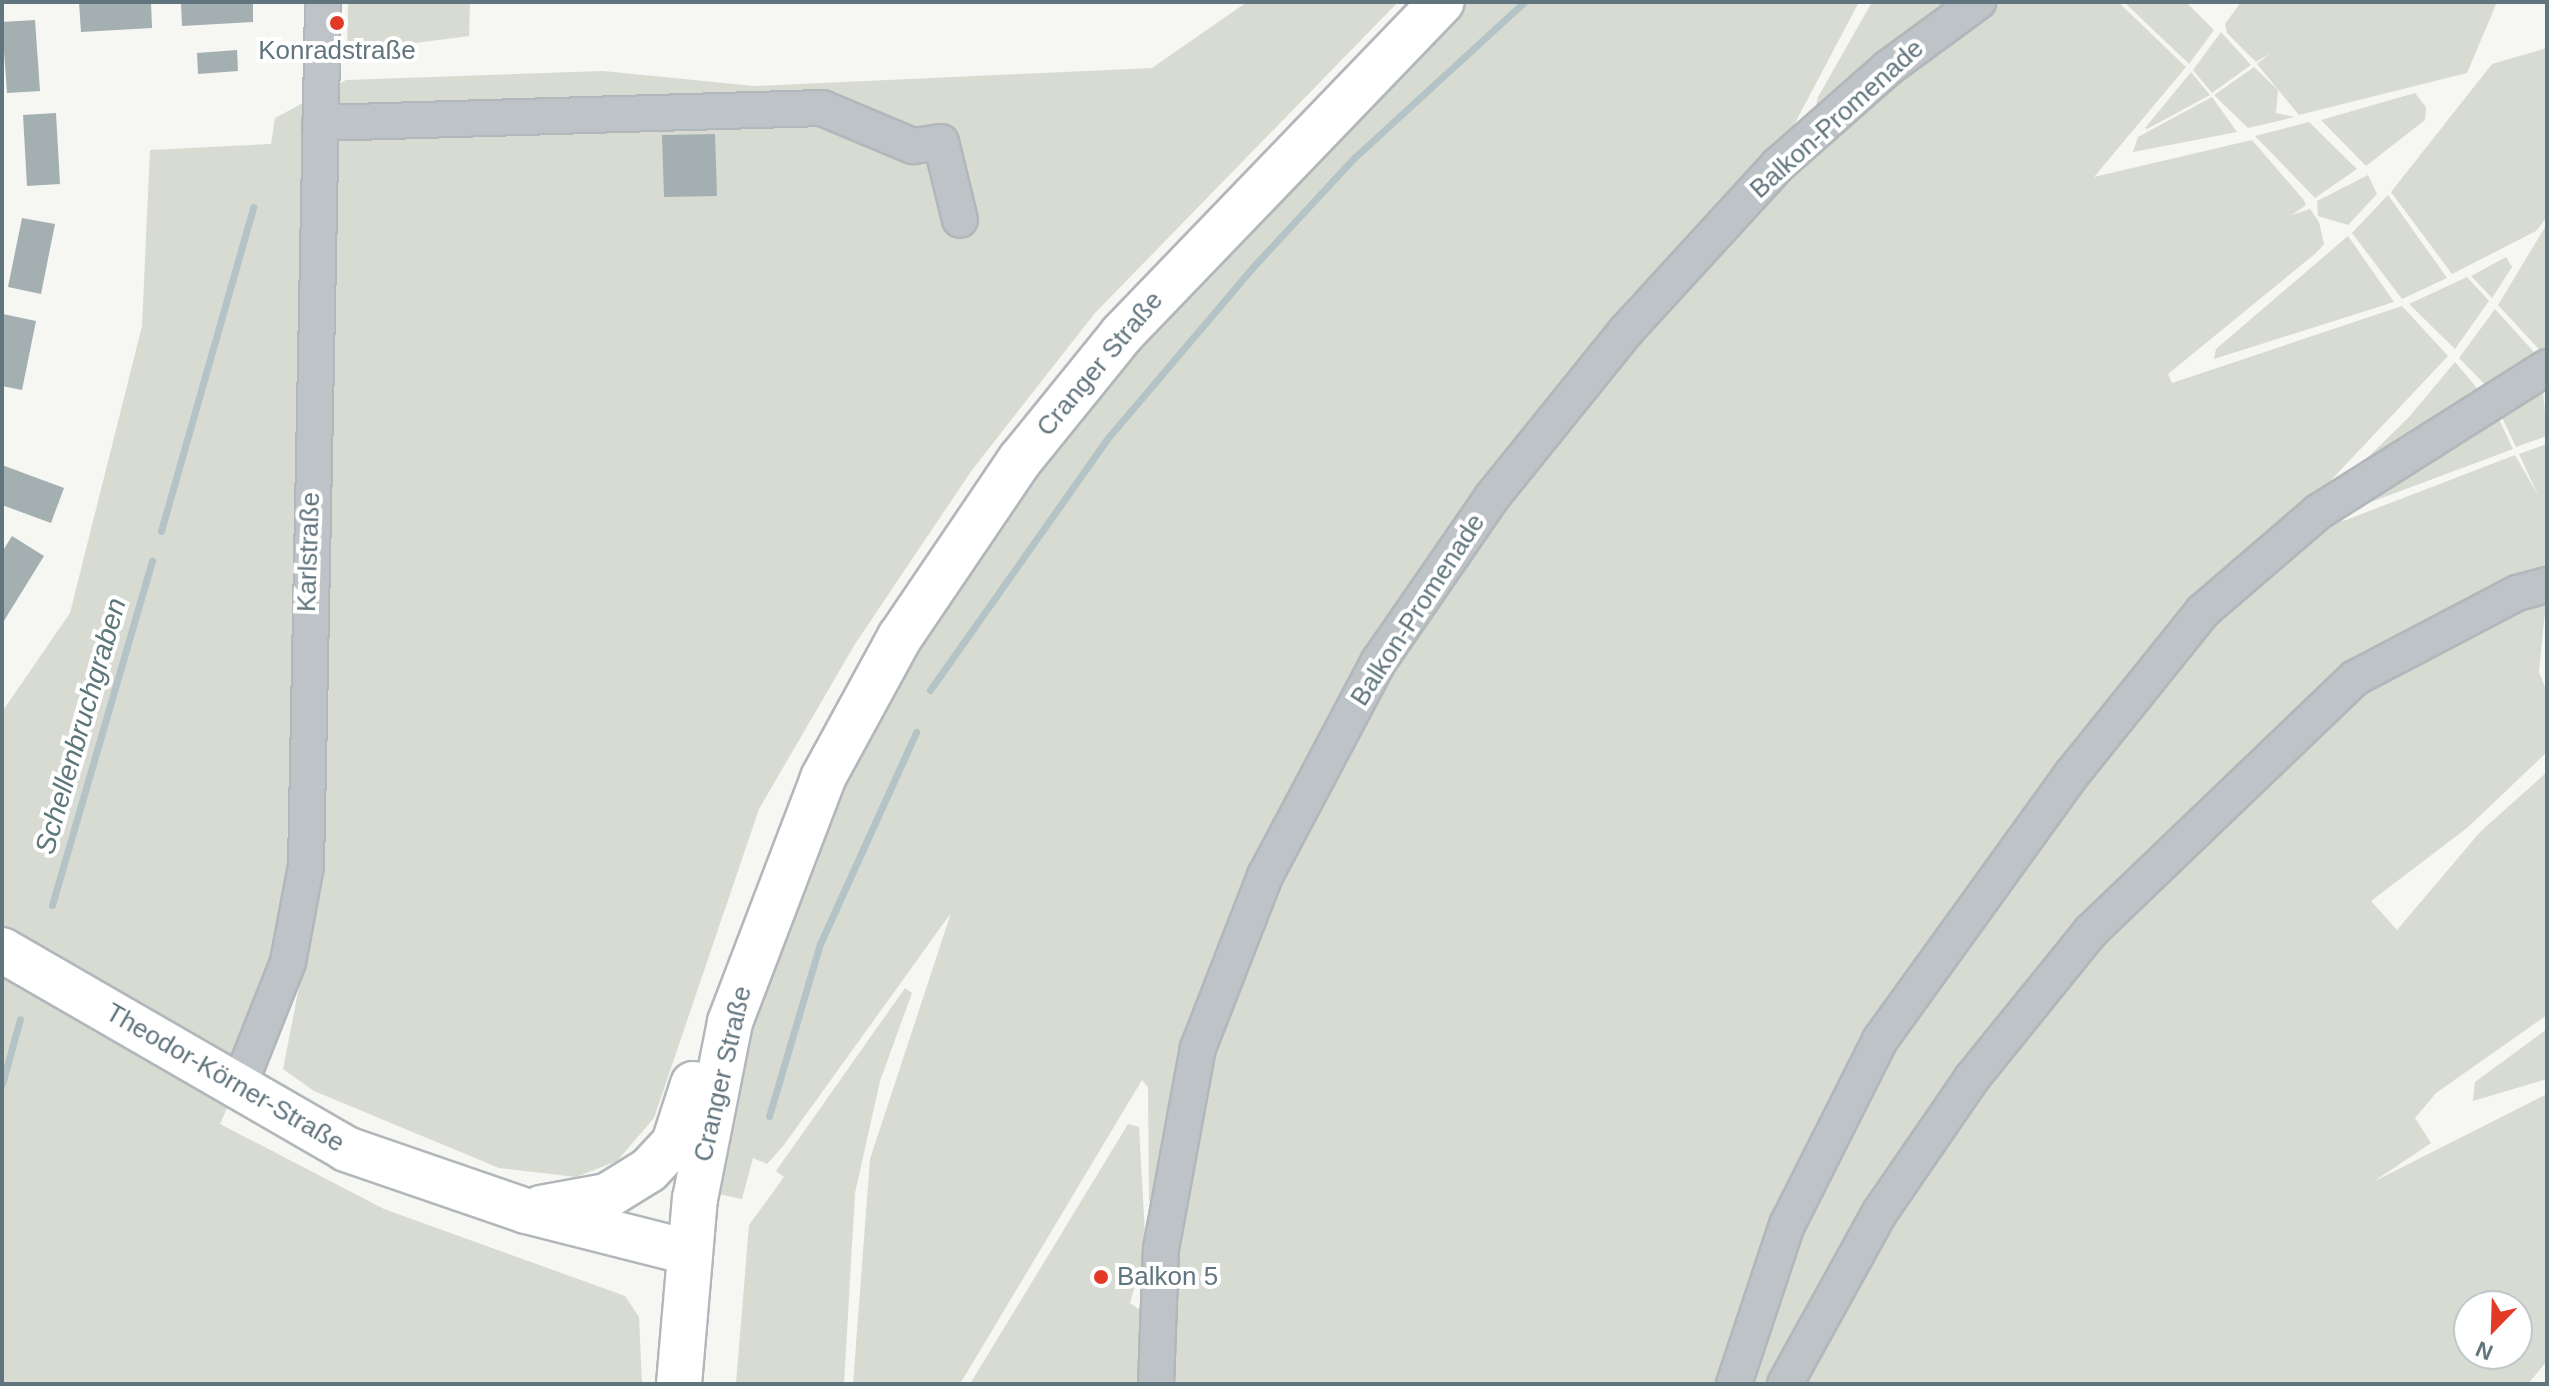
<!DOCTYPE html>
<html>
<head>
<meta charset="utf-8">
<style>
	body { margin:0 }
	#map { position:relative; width:2549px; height:1386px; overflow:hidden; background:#f6f6f3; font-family:Helvetica,sans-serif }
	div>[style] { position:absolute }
	.green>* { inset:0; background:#d7dbd2 }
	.stream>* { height:7px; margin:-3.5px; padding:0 3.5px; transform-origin:3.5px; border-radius:3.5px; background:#b4c4c6 }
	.building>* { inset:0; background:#a4afb2 }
	.roads { filter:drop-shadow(2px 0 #b1b7ba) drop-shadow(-2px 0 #b1b7ba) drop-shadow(0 2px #b1b7ba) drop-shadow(0 -2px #b1b7ba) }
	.minor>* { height:34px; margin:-17px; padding:0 17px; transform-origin:17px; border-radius:17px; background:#bdc3c6 }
	.major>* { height:44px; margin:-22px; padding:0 22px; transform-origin:22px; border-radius:22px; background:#fff }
	.dots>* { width:22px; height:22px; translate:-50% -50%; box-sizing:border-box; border:4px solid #fff; border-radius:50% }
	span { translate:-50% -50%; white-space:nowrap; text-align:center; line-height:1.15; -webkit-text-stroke:8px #fff; paint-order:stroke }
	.poi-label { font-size:26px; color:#61757e }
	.left { translate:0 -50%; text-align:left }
	.street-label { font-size:26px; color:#61757e }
	.water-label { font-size:28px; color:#5c7679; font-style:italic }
	.frame { position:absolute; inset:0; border:4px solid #61757e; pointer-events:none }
	.north { position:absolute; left:2453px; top:1290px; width:80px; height:80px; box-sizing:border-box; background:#fff; border:2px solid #c0c8cb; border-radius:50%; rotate:203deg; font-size:22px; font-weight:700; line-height:32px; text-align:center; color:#61757e }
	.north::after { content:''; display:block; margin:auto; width:28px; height:36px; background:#e23a27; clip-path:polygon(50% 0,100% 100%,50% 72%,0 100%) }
</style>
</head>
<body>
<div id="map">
	<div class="green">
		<div style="clip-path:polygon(348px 2px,470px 2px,469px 36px,347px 52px)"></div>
		<div style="clip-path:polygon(1247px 2px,1398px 2px,1095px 313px,972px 470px,855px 644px,759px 809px,654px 1118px,617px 1161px,576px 1177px,499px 1168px,314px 1091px,283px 1069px,300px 982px,284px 976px,220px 1124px,384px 1209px,625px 1296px,639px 1317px,642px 1384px,2px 1384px,2px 712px,70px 613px,142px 326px,150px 150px,271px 144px,275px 118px,346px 80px,603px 71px,754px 86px,1152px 68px)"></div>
		<div style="clip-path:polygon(1465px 2px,1859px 2px,1776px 159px,1591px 360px,1297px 797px,1160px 1201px,1149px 1201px,1148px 1087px,1142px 1080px,960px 1384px,853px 1384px,870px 1159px,951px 913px,784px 1145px,767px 1164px,753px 1158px,742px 1199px,718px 1194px,749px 1034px,803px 863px,915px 642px,1071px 418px)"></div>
		<div style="clip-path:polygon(1872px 2px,1966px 2px,1814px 115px,1818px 97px)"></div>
		<div style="clip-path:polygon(1995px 2px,2118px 2px,2186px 67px,2094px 177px,2252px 140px,2303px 199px,2306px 205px,2292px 215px,2310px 209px,2319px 222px,2324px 244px,2316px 253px,2168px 374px,2172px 383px,2402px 306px,2448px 356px,2317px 495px,1935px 952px,1730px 1384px,1165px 1384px,1168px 1317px,1178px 1286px,1166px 1281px,1202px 1073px,1255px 929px,1389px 665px,1501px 505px,1740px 219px,1942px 34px)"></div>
		<div style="clip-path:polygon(2124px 2px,2186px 2px,2214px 30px,2189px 64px)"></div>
		<div style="clip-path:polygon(2241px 2px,2497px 2px,2467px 73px,2299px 115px,2257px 64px,2271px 53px,2256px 62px,2227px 33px,2225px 24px)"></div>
		<div style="clip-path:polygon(2221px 32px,2251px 65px,2212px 93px,2193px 70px)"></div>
		<div style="clip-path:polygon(2547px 48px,2547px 217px,2536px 231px,2452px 274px,2391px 192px,2492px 64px)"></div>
		<div style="clip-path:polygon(2254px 67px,2278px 90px,2276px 113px,2295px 117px,2248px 128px,2214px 95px)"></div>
		<div style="clip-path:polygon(2191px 72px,2210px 95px,2147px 129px,2145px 128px)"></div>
		<div style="clip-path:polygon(2415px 93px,2426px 107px,2425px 120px,2366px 166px,2321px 120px)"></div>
		<div style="clip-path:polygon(2212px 97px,2237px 132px,2133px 152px,2138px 137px)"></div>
		<div style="clip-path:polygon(2309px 122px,2357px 169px,2315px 198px,2255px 136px)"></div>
		<div style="clip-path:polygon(2368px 175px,2377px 194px,2348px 225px,2318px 216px,2317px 201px)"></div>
		<div style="clip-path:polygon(2388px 195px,2447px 278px,2402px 299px,2352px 233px)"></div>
		<div style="clip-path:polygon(2547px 224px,2547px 358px,2498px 305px)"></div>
		<div style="clip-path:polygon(2348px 236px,2394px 302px,2214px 359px,2216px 349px)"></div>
		<div style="clip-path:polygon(2506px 257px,2512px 267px,2492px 298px,2471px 276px)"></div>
		<div style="clip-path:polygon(2467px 277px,2489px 301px,2455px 349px,2409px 304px)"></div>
		<div style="clip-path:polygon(2495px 309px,2543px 362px,2495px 395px,2459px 358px)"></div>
		<div style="clip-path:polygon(2455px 362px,2487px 400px,2350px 475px,2409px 417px)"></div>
		<div style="clip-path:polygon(2542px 379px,2547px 436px,2516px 447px,2498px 409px)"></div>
		<div style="clip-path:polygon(2495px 411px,2513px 449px,2339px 514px)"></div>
		<div style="clip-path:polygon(2547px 444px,2547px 567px,2426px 632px,2085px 930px,1779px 1384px,1744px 1384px,1780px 1268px,1886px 1043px,2214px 614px,2315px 525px,2346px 520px,2515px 455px,2539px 497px,2519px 454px)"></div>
		<div style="clip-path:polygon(evenodd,2547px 592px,2539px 672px,2547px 692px,2547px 752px,2467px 828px,2371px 901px,2397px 930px,2480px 832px,2547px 772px,2547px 1015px,2436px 1093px,2415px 1118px,2431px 1143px,2373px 1182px,2547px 1094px,2547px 1361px,2528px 1384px,1795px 1384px,1869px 1248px,2006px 1045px,2095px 942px,2365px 688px,2547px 592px,2469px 1306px,2517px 1306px,2517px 1354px,2469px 1354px,2469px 1306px)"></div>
		<div style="clip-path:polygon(905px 988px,912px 993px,880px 1081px,855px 1193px,844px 1384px,736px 1384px,749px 1225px,784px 1177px,776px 1171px)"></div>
		<div style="clip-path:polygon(2547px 1029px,2547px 1079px,2473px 1101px,2475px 1082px)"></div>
		<div style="clip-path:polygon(1128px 1124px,1139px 1127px,1146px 1253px,1146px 1278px,1138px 1276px,1130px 1303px,1147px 1315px,1146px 1384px,970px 1384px)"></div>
	</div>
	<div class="stream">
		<div style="left:161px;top:531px;width:337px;rotate:-74.1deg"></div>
		<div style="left:930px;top:690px;width:307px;rotate:-54.8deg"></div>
		<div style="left:1107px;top:439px;width:224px;rotate:-49.7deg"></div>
		<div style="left:1252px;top:268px;width:150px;rotate:-47.2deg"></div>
		<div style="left:1354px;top:158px;width:231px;rotate:-42.5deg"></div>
		<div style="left:52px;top:905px;width:359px;rotate:-73.8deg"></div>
		<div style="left:2px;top:1084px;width:67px;rotate:-74.5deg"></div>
		<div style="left:769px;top:1116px;width:179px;rotate:-73.5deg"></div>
		<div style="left:820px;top:944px;width:233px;rotate:-65.6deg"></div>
	</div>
	<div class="building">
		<div style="clip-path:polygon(79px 2px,151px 2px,152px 28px,81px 32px)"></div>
		<div style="clip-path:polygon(181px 2px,253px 2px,253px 22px,182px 26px)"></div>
		<div style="clip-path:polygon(35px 20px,40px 91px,7px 93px,2px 22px)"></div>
		<div style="clip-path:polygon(237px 50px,238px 71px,198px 74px,197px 53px)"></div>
		<div style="clip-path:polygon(56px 113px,60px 184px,27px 186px,23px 115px)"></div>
		<div style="clip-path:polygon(715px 134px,717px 196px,664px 197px,662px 135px)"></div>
		<div style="clip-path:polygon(22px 218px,55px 224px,41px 294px,8px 287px)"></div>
		<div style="clip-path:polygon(3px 314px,36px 321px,22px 390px,2px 386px)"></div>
		<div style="clip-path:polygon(2px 465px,64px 488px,51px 523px,2px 505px)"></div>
		<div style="clip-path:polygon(12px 536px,44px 556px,2px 624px,2px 552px)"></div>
	</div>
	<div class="roads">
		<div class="minor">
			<div style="left:320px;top:123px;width:502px;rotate:-1.71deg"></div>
			<div style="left:822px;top:108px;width:99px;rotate:22.7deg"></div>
			<div style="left:913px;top:146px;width:28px;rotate:-8deg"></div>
			<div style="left:941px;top:142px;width:80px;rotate:76.3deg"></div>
			<div style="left:237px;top:1091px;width:139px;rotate:-68.4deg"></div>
			<div style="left:288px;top:962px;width:98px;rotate:-79.4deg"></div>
			<div style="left:306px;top:866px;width:864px;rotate:-88.87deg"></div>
			<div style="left:1156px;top:1384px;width:135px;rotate:-87.9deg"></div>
			<div style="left:1161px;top:1249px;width:204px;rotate:-79.6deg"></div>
			<div style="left:1198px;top:1048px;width:185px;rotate:-68.7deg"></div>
			<div style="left:1265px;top:876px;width:243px;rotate:-62.1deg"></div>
			<div style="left:1379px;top:661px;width:199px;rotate:-55.4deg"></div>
			<div style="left:1492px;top:497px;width:213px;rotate:-51.1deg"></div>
			<div style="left:1626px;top:331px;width:225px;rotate:-47.5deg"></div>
			<div style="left:1778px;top:165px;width:147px;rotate:-41.4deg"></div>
			<div style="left:1888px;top:68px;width:112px;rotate:-36.3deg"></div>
			<div style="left:1734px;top:1384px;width:168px;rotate:-71.6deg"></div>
			<div style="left:1787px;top:1225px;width:207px;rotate:-63.3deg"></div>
			<div style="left:1880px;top:1040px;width:328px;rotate:-54.2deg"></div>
			<div style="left:2072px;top:774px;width:209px;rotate:-51.2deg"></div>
			<div style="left:2203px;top:611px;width:152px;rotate:-40.7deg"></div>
			<div style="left:2318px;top:512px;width:271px;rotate:-32.3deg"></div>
			<div style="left:1785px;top:1384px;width:196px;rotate:-61.1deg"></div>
			<div style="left:1880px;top:1212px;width:163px;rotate:-55.5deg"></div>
			<div style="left:1972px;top:1078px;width:189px;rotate:-51deg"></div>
			<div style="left:2091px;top:931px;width:366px;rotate:-43.8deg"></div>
			<div style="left:2355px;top:678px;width:183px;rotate:-27.7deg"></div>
			<div style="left:2517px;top:593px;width:31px;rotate:-15deg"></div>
		</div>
		<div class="major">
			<div style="left:2px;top:950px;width:397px;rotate:30deg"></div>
			<div style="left:346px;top:1149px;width:190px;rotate:19deg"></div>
			<div style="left:526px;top:1211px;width:167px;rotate:14.2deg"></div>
			<div style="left:541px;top:1208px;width:67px;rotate:-10.3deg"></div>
			<div style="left:607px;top:1196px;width:49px;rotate:-31.8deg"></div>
			<div style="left:649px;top:1170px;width:37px;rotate:-47deg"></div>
			<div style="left:674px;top:1143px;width:62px;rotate:-72.1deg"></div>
			<div style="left:679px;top:1384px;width:186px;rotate:-85.1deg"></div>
			<div style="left:695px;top:1199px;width:180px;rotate:-78.8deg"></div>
			<div style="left:730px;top:1022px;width:261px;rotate:-69.1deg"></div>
			<div style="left:823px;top:778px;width:161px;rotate:-61.4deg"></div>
			<div style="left:900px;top:637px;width:214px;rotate:-55.9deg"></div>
			<div style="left:1020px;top:460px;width:162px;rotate:-51deg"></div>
			<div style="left:1122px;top:334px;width:461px;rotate:-46.1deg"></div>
		</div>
	</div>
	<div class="dots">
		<div style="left:337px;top:23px;background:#e23a27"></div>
		<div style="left:1101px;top:1277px;background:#e23a27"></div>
	</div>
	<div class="poi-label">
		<span style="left:337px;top:51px">Konradstraße</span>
		<span class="left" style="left:1117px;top:1277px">Balkon 5</span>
	</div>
	<div class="street-label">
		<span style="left:1837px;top:119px;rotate:-42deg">Balkon-Promenade</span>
		<span style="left:1100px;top:364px;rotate:-50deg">Cranger Straße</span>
		<span style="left:309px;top:552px;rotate:-88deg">Karlstraße</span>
		<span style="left:1418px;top:610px;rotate:-57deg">Balkon-Promenade</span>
		<span style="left:723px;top:1074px;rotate:-77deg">Cranger Straße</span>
		<span style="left:225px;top:1078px;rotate:30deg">Theodor-Körner-Straße</span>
	</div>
	<div class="water-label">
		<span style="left:81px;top:726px;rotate:-74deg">Schellenbruchgraben</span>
	</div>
	<div class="frame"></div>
	<div class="north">N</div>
</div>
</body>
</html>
